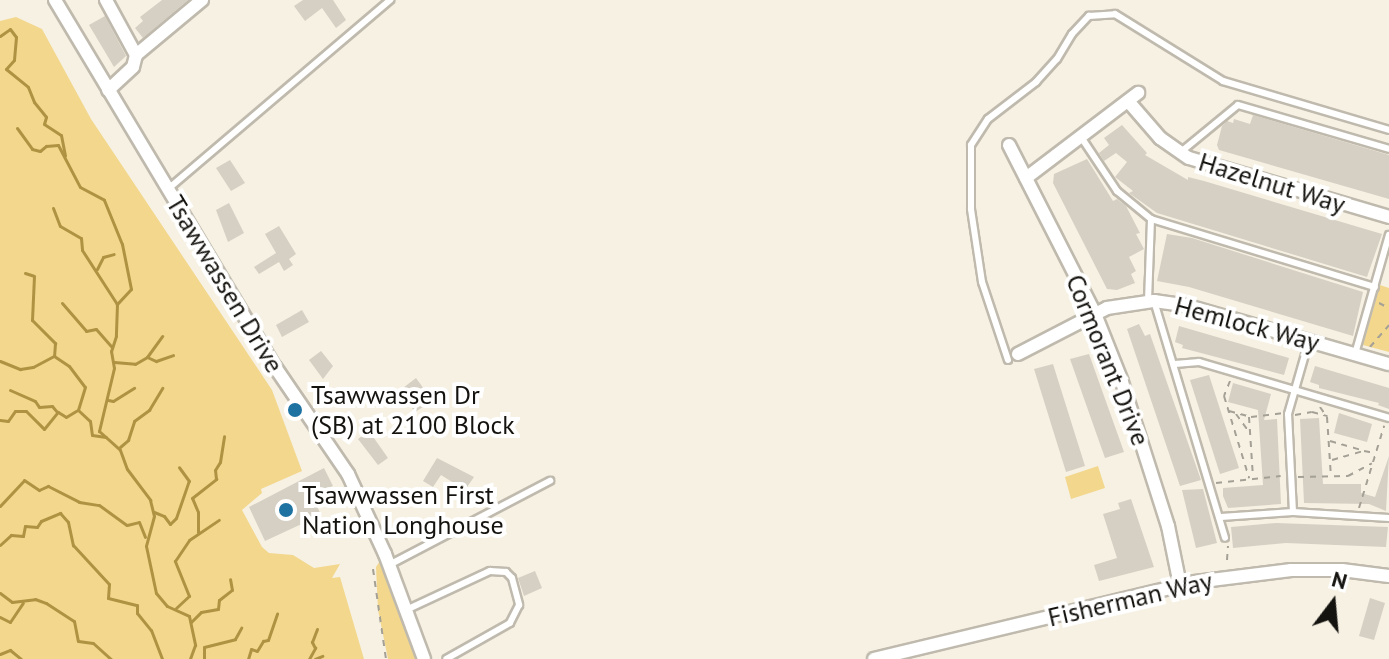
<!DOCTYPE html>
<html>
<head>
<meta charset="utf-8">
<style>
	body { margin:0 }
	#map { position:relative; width:1389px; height:659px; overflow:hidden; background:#f6f1e3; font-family:"PT Sans",sans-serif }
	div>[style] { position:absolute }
	.green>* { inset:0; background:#f2d78d }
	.stream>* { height:3px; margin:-1.5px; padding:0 1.5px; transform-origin:1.5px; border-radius:1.5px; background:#af9343 }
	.building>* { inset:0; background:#d5d0c3 }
	.path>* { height:2px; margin-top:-1px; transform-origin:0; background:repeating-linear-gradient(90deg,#a4a095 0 6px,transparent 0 12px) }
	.roads { filter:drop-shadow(2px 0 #bfbaad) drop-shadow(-2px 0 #bfbaad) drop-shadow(0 2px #bfbaad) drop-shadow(0 -2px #bfbaad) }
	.service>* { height:6px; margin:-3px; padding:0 3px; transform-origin:3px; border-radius:3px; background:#fff }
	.minor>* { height:12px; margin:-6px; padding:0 6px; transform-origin:6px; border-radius:6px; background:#fff }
	.dots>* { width:22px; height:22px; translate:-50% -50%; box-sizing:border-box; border:4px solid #fff; border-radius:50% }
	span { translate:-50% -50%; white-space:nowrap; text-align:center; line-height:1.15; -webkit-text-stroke:8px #fff; paint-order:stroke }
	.street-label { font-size:26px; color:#15130f }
	.poi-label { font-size:26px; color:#15130f }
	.left { translate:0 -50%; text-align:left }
	.north { position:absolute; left:1293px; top:563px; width:80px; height:80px; -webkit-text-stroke:6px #fff; paint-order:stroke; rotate:16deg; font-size:22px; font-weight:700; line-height:32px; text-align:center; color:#15130f }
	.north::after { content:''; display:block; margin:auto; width:28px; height:36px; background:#15130f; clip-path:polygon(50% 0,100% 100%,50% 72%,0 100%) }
</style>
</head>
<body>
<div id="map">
	<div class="green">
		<div style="clip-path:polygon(16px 17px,42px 29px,91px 119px,272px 390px,302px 471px,261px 489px,262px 493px,242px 510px,262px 547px,269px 553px,293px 555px,314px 568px,340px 564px,332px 578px,340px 577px,364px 659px,0 659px,0 21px)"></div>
		<div style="clip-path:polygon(1380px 285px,1389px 288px,1389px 352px,1363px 345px)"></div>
		<div style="clip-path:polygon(1098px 466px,1105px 488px,1071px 499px,1065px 477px)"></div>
		<div style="clip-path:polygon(380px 561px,403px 621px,417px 659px,388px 659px,378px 610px,376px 567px)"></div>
	</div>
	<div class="stream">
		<div style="left:0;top:36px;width:12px;rotate:-35deg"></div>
		<div style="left:10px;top:29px;width:10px;rotate:53deg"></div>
		<div style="left:16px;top:37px;width:23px;rotate:95deg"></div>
		<div style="left:14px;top:60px;width:12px;rotate:132deg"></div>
		<div style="left:6px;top:69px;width:28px;rotate:39deg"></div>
		<div style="left:28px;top:87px;width:16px;rotate:68deg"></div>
		<div style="left:34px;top:102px;width:19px;rotate:51deg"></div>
		<div style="left:46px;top:117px;width:7px;rotate:106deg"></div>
		<div style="left:44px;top:124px;width:20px;rotate:33deg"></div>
		<div style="left:61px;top:135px;width:21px;rotate:79deg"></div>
		<div style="left:17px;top:128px;width:26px;rotate:54deg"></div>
		<div style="left:32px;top:149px;width:8px;rotate:14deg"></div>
		<div style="left:40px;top:151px;width:8px;rotate:-40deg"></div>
		<div style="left:46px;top:146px;width:12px;rotate:-5deg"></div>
		<div style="left:58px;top:145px;width:47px;rotate:62.4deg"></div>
		<div style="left:80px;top:187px;width:27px;rotate:28deg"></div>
		<div style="left:104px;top:200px;width:48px;rotate:67.8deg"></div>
		<div style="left:122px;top:244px;width:46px;rotate:78.7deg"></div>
		<div style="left:131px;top:289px;width:21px;rotate:133deg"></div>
		<div style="left:117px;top:304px;width:32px;rotate:92deg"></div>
		<div style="left:116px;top:336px;width:16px;rotate:108deg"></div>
		<div style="left:111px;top:351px;width:17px;rotate:80deg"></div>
		<div style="left:114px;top:368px;width:65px;rotate:103.4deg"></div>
		<div style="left:99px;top:431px;width:28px;rotate:42deg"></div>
		<div style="left:120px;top:450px;width:20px;rotate:70deg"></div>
		<div style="left:127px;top:469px;width:39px;rotate:53deg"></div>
		<div style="left:150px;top:500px;width:16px;rotate:76deg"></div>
		<div style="left:154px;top:516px;width:31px;rotate:105deg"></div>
		<div style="left:146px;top:546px;width:48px;rotate:78deg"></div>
		<div style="left:156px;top:593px;width:17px;rotate:50deg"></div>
		<div style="left:167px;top:606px;width:24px;rotate:24deg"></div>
		<div style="left:189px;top:616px;width:30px;rotate:78deg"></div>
		<div style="left:195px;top:645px;width:15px;rotate:110deg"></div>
		<div style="left:53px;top:208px;width:19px;rotate:69deg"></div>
		<div style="left:60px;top:226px;width:24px;rotate:30deg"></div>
		<div style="left:81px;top:238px;width:12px;rotate:85deg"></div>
		<div style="left:82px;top:250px;width:64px;rotate:57.1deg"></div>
		<div style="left:97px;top:269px;width:13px;rotate:-63deg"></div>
		<div style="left:103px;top:257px;width:11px;rotate:-15deg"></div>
		<div style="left:25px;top:273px;width:9px;rotate:18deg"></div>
		<div style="left:34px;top:276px;width:44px;rotate:92.6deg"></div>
		<div style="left:32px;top:320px;width:33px;rotate:45deg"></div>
		<div style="left:55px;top:343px;width:13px;rotate:94deg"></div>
		<div style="left:62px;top:303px;width:37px;rotate:49deg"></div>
		<div style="left:86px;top:331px;width:10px;rotate:-11deg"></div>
		<div style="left:96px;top:329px;width:23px;rotate:49deg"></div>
		<div style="left:54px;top:356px;width:18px;rotate:34deg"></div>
		<div style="left:69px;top:366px;width:26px;rotate:53deg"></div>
		<div style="left:85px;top:387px;width:24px;rotate:107deg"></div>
		<div style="left:78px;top:410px;width:16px;rotate:43deg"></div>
		<div style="left:90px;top:421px;width:14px;rotate:82deg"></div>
		<div style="left:92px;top:435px;width:14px;rotate:8deg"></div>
		<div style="left:147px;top:357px;width:10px;rotate:24deg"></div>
		<div style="left:156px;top:361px;width:18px;rotate:-19deg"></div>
		<div style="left:0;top:361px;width:22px;rotate:22deg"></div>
		<div style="left:20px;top:369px;width:13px;rotate:-9deg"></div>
		<div style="left:33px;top:367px;width:24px;rotate:-28deg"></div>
		<div style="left:114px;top:362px;width:21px;rotate:5deg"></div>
		<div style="left:135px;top:364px;width:14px;rotate:-30deg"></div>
		<div style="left:147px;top:357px;width:26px;rotate:-54deg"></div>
		<div style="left:10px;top:390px;width:27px;rotate:24deg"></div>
		<div style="left:35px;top:401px;width:7px;rotate:56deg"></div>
		<div style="left:39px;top:407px;width:13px;rotate:-4deg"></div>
		<div style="left:52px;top:406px;width:8px;rotate:50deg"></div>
		<div style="left:108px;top:400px;width:5px;rotate:11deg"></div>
		<div style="left:113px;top:401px;width:25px;rotate:-32deg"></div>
		<div style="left:0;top:420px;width:8px;rotate:7deg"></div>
		<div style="left:8px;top:421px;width:12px;rotate:-55deg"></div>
		<div style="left:15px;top:411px;width:11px"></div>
		<div style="left:26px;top:411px;width:25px;rotate:45deg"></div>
		<div style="left:44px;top:429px;width:22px;rotate:-51deg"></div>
		<div style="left:58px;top:412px;width:9px;rotate:32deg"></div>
		<div style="left:66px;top:417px;width:12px;rotate:-31deg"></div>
		<div style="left:120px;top:447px;width:11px;rotate:-41deg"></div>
		<div style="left:128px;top:440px;width:20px;rotate:-72deg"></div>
		<div style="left:134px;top:421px;width:19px;rotate:-36deg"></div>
		<div style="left:149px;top:410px;width:26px;rotate:-59deg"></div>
		<div style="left:0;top:506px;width:35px;rotate:-47deg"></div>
		<div style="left:24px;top:480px;width:18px;rotate:34deg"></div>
		<div style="left:39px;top:490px;width:10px;rotate:-24deg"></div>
		<div style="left:48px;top:486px;width:35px;rotate:27deg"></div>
		<div style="left:79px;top:502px;width:20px;rotate:9deg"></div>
		<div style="left:99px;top:505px;width:34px;rotate:36deg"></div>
		<div style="left:127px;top:525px;width:12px;rotate:-14deg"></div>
		<div style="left:139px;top:522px;width:16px;rotate:68deg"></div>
		<div style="left:154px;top:512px;width:11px;rotate:22deg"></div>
		<div style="left:164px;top:516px;width:10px;rotate:53deg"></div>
		<div style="left:170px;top:524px;width:8px;rotate:-45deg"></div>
		<div style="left:176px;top:518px;width:39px;rotate:-71deg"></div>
		<div style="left:189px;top:481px;width:17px;rotate:-126deg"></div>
		<div style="left:198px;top:532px;width:20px;rotate:-90deg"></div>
		<div style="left:198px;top:512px;width:15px;rotate:-113deg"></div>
		<div style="left:192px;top:498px;width:31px;rotate:-38deg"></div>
		<div style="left:216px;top:479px;width:9px;rotate:-96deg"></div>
		<div style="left:215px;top:470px;width:9px;rotate:-58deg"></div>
		<div style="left:220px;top:462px;width:26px;rotate:-81deg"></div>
		<div style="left:0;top:545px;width:15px;rotate:-42deg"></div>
		<div style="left:11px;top:535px;width:12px;rotate:5deg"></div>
		<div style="left:23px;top:536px;width:10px;rotate:-79deg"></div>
		<div style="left:25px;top:526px;width:12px;rotate:5deg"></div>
		<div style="left:37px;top:527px;width:7px;rotate:-56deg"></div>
		<div style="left:41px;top:521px;width:21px;rotate:-23deg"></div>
		<div style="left:60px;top:513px;width:12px;rotate:48deg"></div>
		<div style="left:68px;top:522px;width:24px;rotate:78deg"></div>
		<div style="left:73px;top:545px;width:53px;rotate:47.3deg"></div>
		<div style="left:109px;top:584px;width:14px;rotate:94deg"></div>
		<div style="left:108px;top:598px;width:30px;rotate:14deg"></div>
		<div style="left:137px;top:605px;width:8px;rotate:90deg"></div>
		<div style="left:137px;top:613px;width:22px;rotate:51deg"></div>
		<div style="left:151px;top:630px;width:31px;rotate:69deg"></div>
		<div style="left:0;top:593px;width:15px;rotate:37deg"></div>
		<div style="left:12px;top:602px;width:23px;rotate:-7deg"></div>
		<div style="left:35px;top:599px;width:12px;rotate:20deg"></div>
		<div style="left:46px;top:603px;width:33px;rotate:33deg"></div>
		<div style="left:74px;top:621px;width:20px;rotate:79deg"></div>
		<div style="left:78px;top:641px;width:15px;rotate:8deg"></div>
		<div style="left:93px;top:643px;width:24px;rotate:42deg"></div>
		<div style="left:176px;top:608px;width:18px;rotate:-43deg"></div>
		<div style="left:189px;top:596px;width:38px;rotate:-112deg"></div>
		<div style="left:175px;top:561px;width:25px;rotate:-56deg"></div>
		<div style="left:189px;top:540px;width:36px;rotate:-34deg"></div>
		<div style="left:0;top:617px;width:11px;rotate:27deg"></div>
		<div style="left:10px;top:622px;width:23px;rotate:-56deg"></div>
		<div style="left:191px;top:622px;width:14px;rotate:-45deg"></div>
		<div style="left:201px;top:612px;width:17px;rotate:-10deg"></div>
		<div style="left:218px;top:609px;width:9px;rotate:-84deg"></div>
		<div style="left:219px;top:600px;width:16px;rotate:-38deg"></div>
		<div style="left:232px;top:590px;width:11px;rotate:-100deg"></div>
		<div style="left:0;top:654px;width:11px;rotate:-22deg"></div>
		<div style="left:10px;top:650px;width:14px;rotate:39deg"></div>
		<div style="left:204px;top:659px;width:12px;rotate:-90deg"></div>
		<div style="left:204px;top:647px;width:32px;rotate:-14deg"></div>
		<div style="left:235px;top:639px;width:13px;rotate:-61deg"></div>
		<div style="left:248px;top:659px;width:10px;rotate:-73deg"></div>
		<div style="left:251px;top:649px;width:6px;rotate:18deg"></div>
		<div style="left:257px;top:651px;width:12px;rotate:-59deg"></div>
		<div style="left:263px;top:641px;width:5px;rotate:-11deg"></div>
		<div style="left:268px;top:640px;width:28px;rotate:-71deg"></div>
		<div style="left:309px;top:659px;width:13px;rotate:-61deg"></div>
		<div style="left:315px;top:648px;width:7px;rotate:-117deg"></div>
		<div style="left:312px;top:642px;width:14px;rotate:-69deg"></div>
		<div style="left:315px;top:659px;width:8px;rotate:-23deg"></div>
	</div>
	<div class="building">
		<div style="clip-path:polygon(162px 0,188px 0,143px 38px,135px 28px,143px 21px,140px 17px)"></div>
		<div style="clip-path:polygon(303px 0,333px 0,346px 20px,336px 28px,322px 8px,305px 21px,294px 6px)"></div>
		<div style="clip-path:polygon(105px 16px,126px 56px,114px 67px,89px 25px)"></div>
		<div style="clip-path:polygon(1253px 115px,1389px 155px,1389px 199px,1219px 150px,1217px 145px,1222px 126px,1227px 121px,1233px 123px,1234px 119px,1250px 124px)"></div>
		<div style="clip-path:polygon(1122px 125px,1147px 153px,1145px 155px,1188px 180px,1188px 177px,1204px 181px,1382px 234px,1367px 277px,1157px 213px,1129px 193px,1133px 191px,1115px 177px,1127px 162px,1116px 153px,1104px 161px,1099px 153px,1109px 145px,1104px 138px)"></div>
		<div style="clip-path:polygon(1087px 159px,1113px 201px,1117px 199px,1126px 206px,1140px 233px,1136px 234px,1144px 249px,1129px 257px,1136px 271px,1131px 274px,1135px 283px,1117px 290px,1107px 289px,1053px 183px,1054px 174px)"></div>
		<div style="clip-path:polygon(230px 160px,245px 183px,231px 191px,216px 168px)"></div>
		<div style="clip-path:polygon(229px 203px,244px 233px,228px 242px,216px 210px)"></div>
		<div style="clip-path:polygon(279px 226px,296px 254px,289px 259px,293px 265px,284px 271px,279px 262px,259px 274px,254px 267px,276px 253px,265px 234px)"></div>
		<div style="clip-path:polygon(1167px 234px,1192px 238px,1363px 292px,1353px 336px,1189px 287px,1157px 281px)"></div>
		<div style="clip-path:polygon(302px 310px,309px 322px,282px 337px,276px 325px)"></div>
		<div style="clip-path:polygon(1139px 324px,1145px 336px,1150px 334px,1201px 480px,1180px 486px,1127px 329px)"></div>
		<div style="clip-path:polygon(1179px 326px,1289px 358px,1284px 375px,1182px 348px,1183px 345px,1175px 342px)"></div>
		<div style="clip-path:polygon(321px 351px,333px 366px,323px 379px,309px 360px)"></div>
		<div style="clip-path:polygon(1089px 354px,1124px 452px,1105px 458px,1070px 359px)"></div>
		<div style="clip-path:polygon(1053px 364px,1085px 466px,1066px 472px,1034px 369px)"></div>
		<div style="clip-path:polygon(1315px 366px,1389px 388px,1389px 409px,1378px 405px,1379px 403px,1319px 388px,1319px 385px,1310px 382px)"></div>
		<div style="clip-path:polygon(1209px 375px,1239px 468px,1220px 474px,1190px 380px)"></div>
		<div style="clip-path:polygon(416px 378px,424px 389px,418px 394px,423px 407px,415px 412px,399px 391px)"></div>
		<div style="clip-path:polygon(1233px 383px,1271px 394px,1264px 420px,1277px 419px,1281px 504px,1228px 508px,1223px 496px,1223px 488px,1263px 485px,1258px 410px,1228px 402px)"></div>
		<div style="clip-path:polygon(1339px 413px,1372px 424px,1367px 442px,1334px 433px)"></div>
		<div style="clip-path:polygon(1319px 418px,1323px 484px,1361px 484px,1361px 493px,1375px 497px,1389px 456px,1386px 511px,1369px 504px,1304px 503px,1300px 419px)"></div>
		<div style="clip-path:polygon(369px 431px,388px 458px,378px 465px,358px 439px)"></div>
		<div style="clip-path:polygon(437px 458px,474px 477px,465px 490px,441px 475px,433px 487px,423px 481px)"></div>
		<div style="clip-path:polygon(324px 468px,333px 486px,312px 495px,321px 515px,265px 541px,249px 507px)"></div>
		<div style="clip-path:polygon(1203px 489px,1217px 543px,1196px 548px,1182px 490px)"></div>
		<div style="clip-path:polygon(1131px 499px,1154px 567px,1099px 581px,1094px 565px,1117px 558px,1103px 514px,1120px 509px,1118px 503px)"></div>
		<div style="clip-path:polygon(1276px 523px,1388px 527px,1386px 547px,1286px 543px,1233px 548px,1231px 527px)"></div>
		<div style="clip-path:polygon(535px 571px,542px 588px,524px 596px,518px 578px)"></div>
		<div style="clip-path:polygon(1370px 598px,1385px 603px,1374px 640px,1359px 636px)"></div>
	</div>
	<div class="path">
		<div style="left:1379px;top:303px;width:11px;rotate:27deg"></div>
		<div style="left:1370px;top:347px;width:29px;rotate:-49deg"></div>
		<div style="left:1230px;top:381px;width:16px;rotate:112deg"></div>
		<div style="left:1224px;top:396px;width:86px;rotate:73deg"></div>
		<div style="left:1320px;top:407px;width:12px;rotate:55deg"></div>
		<div style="left:1327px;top:417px;width:60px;rotate:86.2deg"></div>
		<div style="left:1229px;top:411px;width:23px;rotate:15deg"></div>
		<div style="left:1251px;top:417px;width:31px;rotate:-7deg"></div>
		<div style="left:1236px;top:414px;width:24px;rotate:54deg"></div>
		<div style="left:1295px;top:415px;width:17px;rotate:-10deg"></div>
		<div style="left:1312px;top:412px;width:16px;rotate:15deg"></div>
		<div style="left:1249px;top:417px;width:60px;rotate:86.2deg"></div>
		<div style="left:1330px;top:441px;width:33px;rotate:16deg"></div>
		<div style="left:1332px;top:460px;width:33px;rotate:-16deg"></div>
		<div style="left:1364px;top:451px;width:11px;rotate:10deg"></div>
		<div style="left:1298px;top:477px;width:50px;rotate:-1.1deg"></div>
		<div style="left:1348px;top:476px;width:27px;rotate:-28deg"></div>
		<div style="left:1216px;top:483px;width:65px;rotate:-6.1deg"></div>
		<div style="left:1359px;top:508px;width:86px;rotate:-73deg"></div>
		<div style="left:1227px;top:560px;width:14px;rotate:-86deg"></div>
		<div style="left:373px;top:569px;width:91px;rotate:81.8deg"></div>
	</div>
	<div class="roads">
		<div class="service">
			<div style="left:1081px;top:137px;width:65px;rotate:56.3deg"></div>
			<div style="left:1117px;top:191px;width:44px;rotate:39.5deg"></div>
			<div style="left:1151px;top:219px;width:234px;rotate:16.9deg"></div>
			<div style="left:1182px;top:151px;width:72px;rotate:-39.4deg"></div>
			<div style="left:1238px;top:105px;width:157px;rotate:16.2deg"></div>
			<div style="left:168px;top:189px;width:292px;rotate:-40.4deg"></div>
			<div style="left:1148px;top:301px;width:82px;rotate:-87.9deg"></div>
			<div style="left:1154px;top:301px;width:247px;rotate:73.3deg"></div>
			<div style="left:1355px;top:354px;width:124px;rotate:-74.1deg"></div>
			<div style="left:1008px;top:360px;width:82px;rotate:-108.4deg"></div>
			<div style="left:982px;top:282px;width:74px;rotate:-98.6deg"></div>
			<div style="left:971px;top:209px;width:64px;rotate:-90deg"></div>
			<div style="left:971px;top:145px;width:31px;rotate:-57deg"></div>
			<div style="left:988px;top:119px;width:61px;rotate:-37.6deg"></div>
			<div style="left:1036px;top:82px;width:31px;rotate:-48deg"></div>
			<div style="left:1057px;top:59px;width:29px;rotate:-59deg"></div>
			<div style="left:1072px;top:34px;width:25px;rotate:-47deg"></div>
			<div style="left:1089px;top:16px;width:26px;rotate:-4deg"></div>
			<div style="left:1115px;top:14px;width:127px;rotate:31.8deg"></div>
			<div style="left:1223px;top:81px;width:173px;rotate:16.4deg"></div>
			<div style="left:1175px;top:364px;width:24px;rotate:-5deg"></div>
			<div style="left:1199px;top:362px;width:198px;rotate:16.4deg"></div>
			<div style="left:1293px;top:512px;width:98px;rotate:-92.9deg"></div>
			<div style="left:1288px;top:414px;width:76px;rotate:-74deg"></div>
			<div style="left:1221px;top:517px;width:72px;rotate:-4deg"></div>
			<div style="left:1293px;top:512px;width:96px;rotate:3.6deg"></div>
			<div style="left:389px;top:565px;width:182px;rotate:-27.6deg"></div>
			<div style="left:406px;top:610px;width:93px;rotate:-24.9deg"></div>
			<div style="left:490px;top:571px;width:16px;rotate:4deg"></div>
			<div style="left:506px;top:572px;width:8px;rotate:45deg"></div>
			<div style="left:512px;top:578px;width:28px;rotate:75deg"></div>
			<div style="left:519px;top:605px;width:20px;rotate:117deg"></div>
			<div style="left:510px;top:623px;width:73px;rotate:150.6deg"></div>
		</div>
		<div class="minor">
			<div style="left:55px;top:0;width:428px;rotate:59.1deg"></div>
			<div style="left:275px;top:367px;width:130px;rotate:55.7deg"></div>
			<div style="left:348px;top:474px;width:88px;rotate:65.2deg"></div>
			<div style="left:385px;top:554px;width:112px;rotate:69.6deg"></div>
			<div style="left:106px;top:0;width:63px;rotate:61.4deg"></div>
			<div style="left:136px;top:55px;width:12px;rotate:104deg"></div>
			<div style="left:133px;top:67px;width:34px;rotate:137deg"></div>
			<div style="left:136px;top:55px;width:86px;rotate:-39.8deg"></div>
			<div style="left:1128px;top:101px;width:49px;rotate:49.1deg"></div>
			<div style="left:1160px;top:138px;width:35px;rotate:35deg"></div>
			<div style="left:1189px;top:158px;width:209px;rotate:16.4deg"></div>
			<div style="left:1009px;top:145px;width:190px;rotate:63deg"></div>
			<div style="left:1095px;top:314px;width:73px;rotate:68.3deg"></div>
			<div style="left:1122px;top:382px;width:151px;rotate:72.3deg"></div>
			<div style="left:1168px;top:526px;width:60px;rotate:78.5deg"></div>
			<div style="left:1026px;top:178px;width:141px;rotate:-37.2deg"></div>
			<div style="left:1018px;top:354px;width:100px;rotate:-27.3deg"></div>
			<div style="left:1107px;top:308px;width:48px;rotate:-8.5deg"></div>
			<div style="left:1154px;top:301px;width:30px;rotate:8deg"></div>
			<div style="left:1184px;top:305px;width:213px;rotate:16.1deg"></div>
			<div style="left:874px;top:659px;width:330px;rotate:-13.5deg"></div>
			<div style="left:1195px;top:582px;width:97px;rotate:-7.1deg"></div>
			<div style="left:1291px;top:570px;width:51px"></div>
			<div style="left:1342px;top:570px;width:47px;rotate:7.3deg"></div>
		</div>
	</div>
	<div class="dots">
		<div style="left:295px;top:410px;background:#1e72a2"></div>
		<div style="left:286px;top:510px;background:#1e72a2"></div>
	</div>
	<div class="street-label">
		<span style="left:1272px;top:183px;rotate:17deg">Hazelnut Way</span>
		<span style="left:225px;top:284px;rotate:59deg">Tsawwassen Drive</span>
		<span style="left:1247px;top:324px;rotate:15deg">Hemlock Way</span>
		<span style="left:1108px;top:360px;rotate:68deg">Cormorant Drive</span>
		<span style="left:1130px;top:599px;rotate:-13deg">Fisherman Way</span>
	</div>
	<div class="poi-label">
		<span class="left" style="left:311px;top:410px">Tsawwassen Dr<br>(SB) at 2100 Block</span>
		<span class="left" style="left:302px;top:510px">Tsawwassen First<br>Nation Longhouse</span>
	</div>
	<div class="north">N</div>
</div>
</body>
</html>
